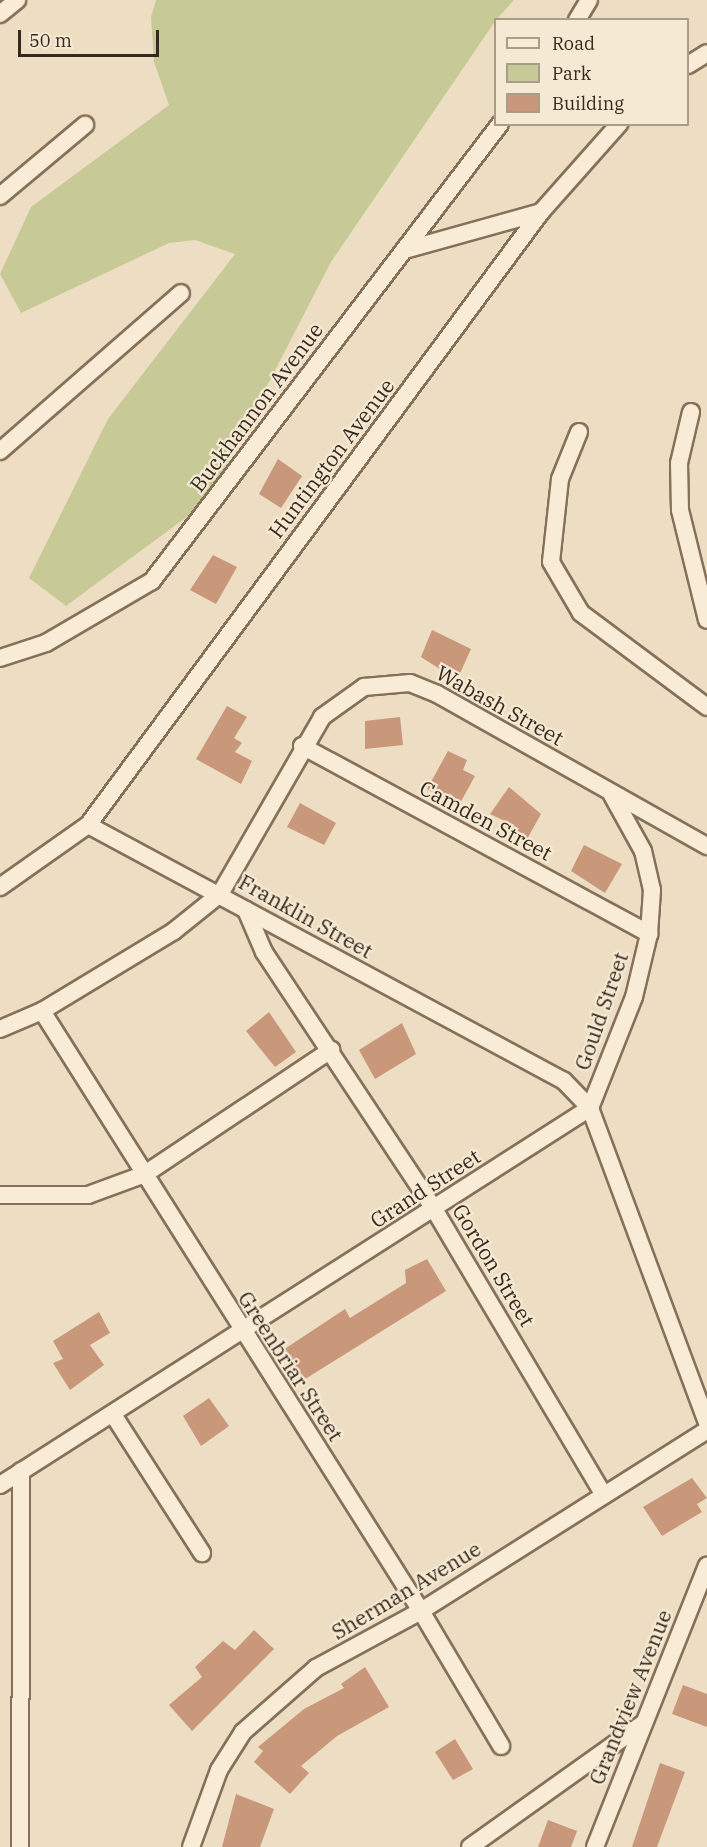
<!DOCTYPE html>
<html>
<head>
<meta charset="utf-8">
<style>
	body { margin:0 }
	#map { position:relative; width:707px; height:1847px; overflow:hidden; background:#eddec3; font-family:"IBM Plex Serif",serif }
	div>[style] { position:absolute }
	.green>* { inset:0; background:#c7ca97 }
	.building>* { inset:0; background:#c9977a }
	.roads { filter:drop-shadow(2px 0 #86705a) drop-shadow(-2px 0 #86705a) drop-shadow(0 2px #86705a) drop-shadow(0 -2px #86705a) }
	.street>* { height:16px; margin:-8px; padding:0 8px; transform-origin:8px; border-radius:8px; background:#f8ecd6 }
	span { translate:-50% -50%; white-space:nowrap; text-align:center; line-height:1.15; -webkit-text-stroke:4.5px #f4e9d2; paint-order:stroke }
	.street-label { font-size:21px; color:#36291e }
	.legend { position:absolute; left:494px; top:18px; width:195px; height:108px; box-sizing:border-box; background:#f4e9d2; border:2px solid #a89c8a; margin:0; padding:8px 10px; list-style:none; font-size:18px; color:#36291e }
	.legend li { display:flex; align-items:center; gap:12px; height:30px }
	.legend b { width:30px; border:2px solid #a89c8a }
	.scale { position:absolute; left:18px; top:30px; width:141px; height:27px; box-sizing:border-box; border:3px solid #36291e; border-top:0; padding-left:8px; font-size:18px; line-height:21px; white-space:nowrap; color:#36291e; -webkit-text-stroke:4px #f4e9d2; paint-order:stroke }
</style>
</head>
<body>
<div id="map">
	<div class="green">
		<div style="clip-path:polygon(156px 0,514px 0,496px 20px,331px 262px,207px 502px,66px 606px,29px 578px,108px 419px,235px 254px,195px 240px,169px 243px,21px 313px,0 274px,31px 207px,169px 105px,154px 62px,151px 17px)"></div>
	</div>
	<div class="building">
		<div style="clip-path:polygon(278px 459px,302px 476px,281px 508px,259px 494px)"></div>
		<div style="clip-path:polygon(213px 555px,237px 567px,216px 604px,190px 590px)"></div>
		<div style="clip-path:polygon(432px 630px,471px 649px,457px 680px,421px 657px)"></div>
		<div style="clip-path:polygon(227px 706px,247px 717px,234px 738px,242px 743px,235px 752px,252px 761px,241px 784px,196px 759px)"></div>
		<div style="clip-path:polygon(400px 717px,403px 745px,365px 749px,365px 721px)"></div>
		<div style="clip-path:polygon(448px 751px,467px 760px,463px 770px,475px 776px,459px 805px,427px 789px)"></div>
		<div style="clip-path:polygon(509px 787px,541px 814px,526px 841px,503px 831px,509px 823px,490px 814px)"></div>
		<div style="clip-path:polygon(300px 803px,336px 823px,324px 845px,287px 827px)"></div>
		<div style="clip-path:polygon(584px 845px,622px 864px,605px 893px,571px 871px)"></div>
		<div style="clip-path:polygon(269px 1012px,296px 1052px,275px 1067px,246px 1031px)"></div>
		<div style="clip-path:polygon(402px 1023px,416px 1054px,375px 1079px,359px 1050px)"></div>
		<div style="clip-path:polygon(427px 1259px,446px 1291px,302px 1381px,283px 1350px,345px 1309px,350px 1318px,406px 1283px,405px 1270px)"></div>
		<div style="clip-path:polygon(99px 1312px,110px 1333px,90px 1345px,104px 1365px,70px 1390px,53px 1363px,63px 1359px,53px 1341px)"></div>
		<div style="clip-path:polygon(209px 1398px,229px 1426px,201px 1446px,183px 1416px)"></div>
		<div style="clip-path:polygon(692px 1478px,707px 1498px,697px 1504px,702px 1512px,662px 1536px,643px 1507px)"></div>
		<div style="clip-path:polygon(254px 1630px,274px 1649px,192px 1731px,169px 1705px,202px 1677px,195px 1667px,223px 1641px,235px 1650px)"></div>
		<div style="clip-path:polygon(365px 1667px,389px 1707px,337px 1736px,301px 1766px,309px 1773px,290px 1794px,254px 1762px,263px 1751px,258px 1747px,304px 1709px,344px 1688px,341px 1684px)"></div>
		<div style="clip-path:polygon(683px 1685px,707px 1694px,707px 1727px,672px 1714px)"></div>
		<div style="clip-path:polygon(455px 1739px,473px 1769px,453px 1780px,435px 1752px)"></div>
		<div style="clip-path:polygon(660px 1763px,685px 1772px,657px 1847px,632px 1847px)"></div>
		<div style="clip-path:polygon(236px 1794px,274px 1809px,260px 1847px,222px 1847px)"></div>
		<div style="clip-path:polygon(548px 1820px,577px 1831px,571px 1847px,538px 1847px)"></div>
	</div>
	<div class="roads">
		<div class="street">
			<div style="left:0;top:14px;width:22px;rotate:-39deg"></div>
			<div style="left:577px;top:20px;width:23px;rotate:-59deg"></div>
			<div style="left:688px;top:65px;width:22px;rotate:-32deg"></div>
			<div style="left:0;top:196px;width:111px;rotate:-39.9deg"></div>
			<div style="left:405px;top:250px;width:141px;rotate:-15.6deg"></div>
			<div style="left:691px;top:412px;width:52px;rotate:103.2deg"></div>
			<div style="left:679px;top:463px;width:47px;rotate:88.8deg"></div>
			<div style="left:680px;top:510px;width:113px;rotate:76.2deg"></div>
			<div style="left:579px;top:432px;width:51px;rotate:112deg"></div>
			<div style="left:560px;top:479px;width:83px;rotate:96.2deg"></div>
			<div style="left:551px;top:562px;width:59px;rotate:59.5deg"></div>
			<div style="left:581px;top:613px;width:157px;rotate:36.7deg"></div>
			<div style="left:0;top:451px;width:240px;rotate:-41.1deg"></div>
			<div style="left:0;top:658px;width:48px;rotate:-18.1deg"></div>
			<div style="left:46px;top:643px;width:123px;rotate:-30.3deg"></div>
			<div style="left:152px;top:581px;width:574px;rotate:-52.71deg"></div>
			<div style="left:302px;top:746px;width:395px;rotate:28.4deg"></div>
			<div style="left:88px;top:825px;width:540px;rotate:28.27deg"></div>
			<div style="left:564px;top:1081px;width:37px;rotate:46deg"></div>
			<div style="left:590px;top:1108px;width:336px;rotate:69.6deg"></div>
			<div style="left:0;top:887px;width:108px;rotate:-35.2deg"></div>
			<div style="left:88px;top:825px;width:762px;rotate:-53.54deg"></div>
			<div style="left:541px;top:212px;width:118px;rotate:-48.4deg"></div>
			<div style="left:246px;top:910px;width:46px;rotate:66.8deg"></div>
			<div style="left:264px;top:952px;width:308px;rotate:56.5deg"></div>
			<div style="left:434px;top:1209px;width:331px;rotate:59.3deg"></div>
			<div style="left:42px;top:1011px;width:710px;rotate:57.72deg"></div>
			<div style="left:421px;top:1611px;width:157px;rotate:59.3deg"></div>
			<div style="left:0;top:1029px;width:46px;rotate:-23.2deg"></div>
			<div style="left:42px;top:1011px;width:154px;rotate:-31.2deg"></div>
			<div style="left:174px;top:931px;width:59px;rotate:-38.8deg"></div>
			<div style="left:220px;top:894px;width:204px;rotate:-60deg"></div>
			<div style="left:322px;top:717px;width:52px;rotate:-35.5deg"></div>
			<div style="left:364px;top:687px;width:46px;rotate:-5deg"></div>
			<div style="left:410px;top:683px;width:29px;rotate:22deg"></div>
			<div style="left:437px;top:694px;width:310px;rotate:29.4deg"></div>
			<div style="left:590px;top:1108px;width:119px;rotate:-68.4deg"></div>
			<div style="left:634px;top:997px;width:65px;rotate:-76.6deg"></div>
			<div style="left:649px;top:934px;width:44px;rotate:-86.1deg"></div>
			<div style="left:652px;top:890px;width:40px;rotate:-103deg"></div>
			<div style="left:643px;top:851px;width:64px;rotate:-119deg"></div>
			<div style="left:0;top:1195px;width:88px"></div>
			<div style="left:88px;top:1195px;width:61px;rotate:-20.2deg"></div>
			<div style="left:145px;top:1174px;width:224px;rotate:-33.7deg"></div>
			<div style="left:114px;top:1416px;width:163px;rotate:57.3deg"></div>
			<div style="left:0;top:1485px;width:700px;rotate:-32.58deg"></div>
			<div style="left:20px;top:1847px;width:376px;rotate:-89.8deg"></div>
			<div style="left:191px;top:1847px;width:82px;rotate:-70deg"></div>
			<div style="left:219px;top:1770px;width:45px;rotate:-57.7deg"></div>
			<div style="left:243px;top:1732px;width:97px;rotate:-41.2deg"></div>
			<div style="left:316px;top:1668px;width:119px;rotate:-28.5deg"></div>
			<div style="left:421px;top:1611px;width:338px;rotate:-32.3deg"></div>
			<div style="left:470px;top:1847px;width:214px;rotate:-35.5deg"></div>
			<div style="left:595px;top:1847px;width:303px;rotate:-68.3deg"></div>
		</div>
	</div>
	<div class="street-label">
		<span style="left:256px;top:407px;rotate:-53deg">Buckhannon Avenue</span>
		<span style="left:331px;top:458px;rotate:-53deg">Huntington Avenue</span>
		<span style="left:500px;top:705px;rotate:29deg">Wabash Street</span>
		<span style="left:486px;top:820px;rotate:28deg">Camden Street</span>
		<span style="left:306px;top:916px;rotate:29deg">Franklin Street</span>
		<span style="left:601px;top:1011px;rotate:-71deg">Gould Street</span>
		<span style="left:425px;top:1188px;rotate:-33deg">Grand Street</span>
		<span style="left:494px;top:1265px;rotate:59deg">Gordon Street</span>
		<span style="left:291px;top:1366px;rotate:57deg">Greenbriar Street</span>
		<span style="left:406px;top:1590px;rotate:-31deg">Sherman Avenue</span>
		<span style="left:630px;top:1697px;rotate:-68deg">Grandview Avenue</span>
	</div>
	<ul class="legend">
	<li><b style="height:8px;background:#f8ecd6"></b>Road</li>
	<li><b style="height:16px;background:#c7ca97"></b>Park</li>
	<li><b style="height:16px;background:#c9977a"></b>Building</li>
	</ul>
	<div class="scale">50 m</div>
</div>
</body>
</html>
